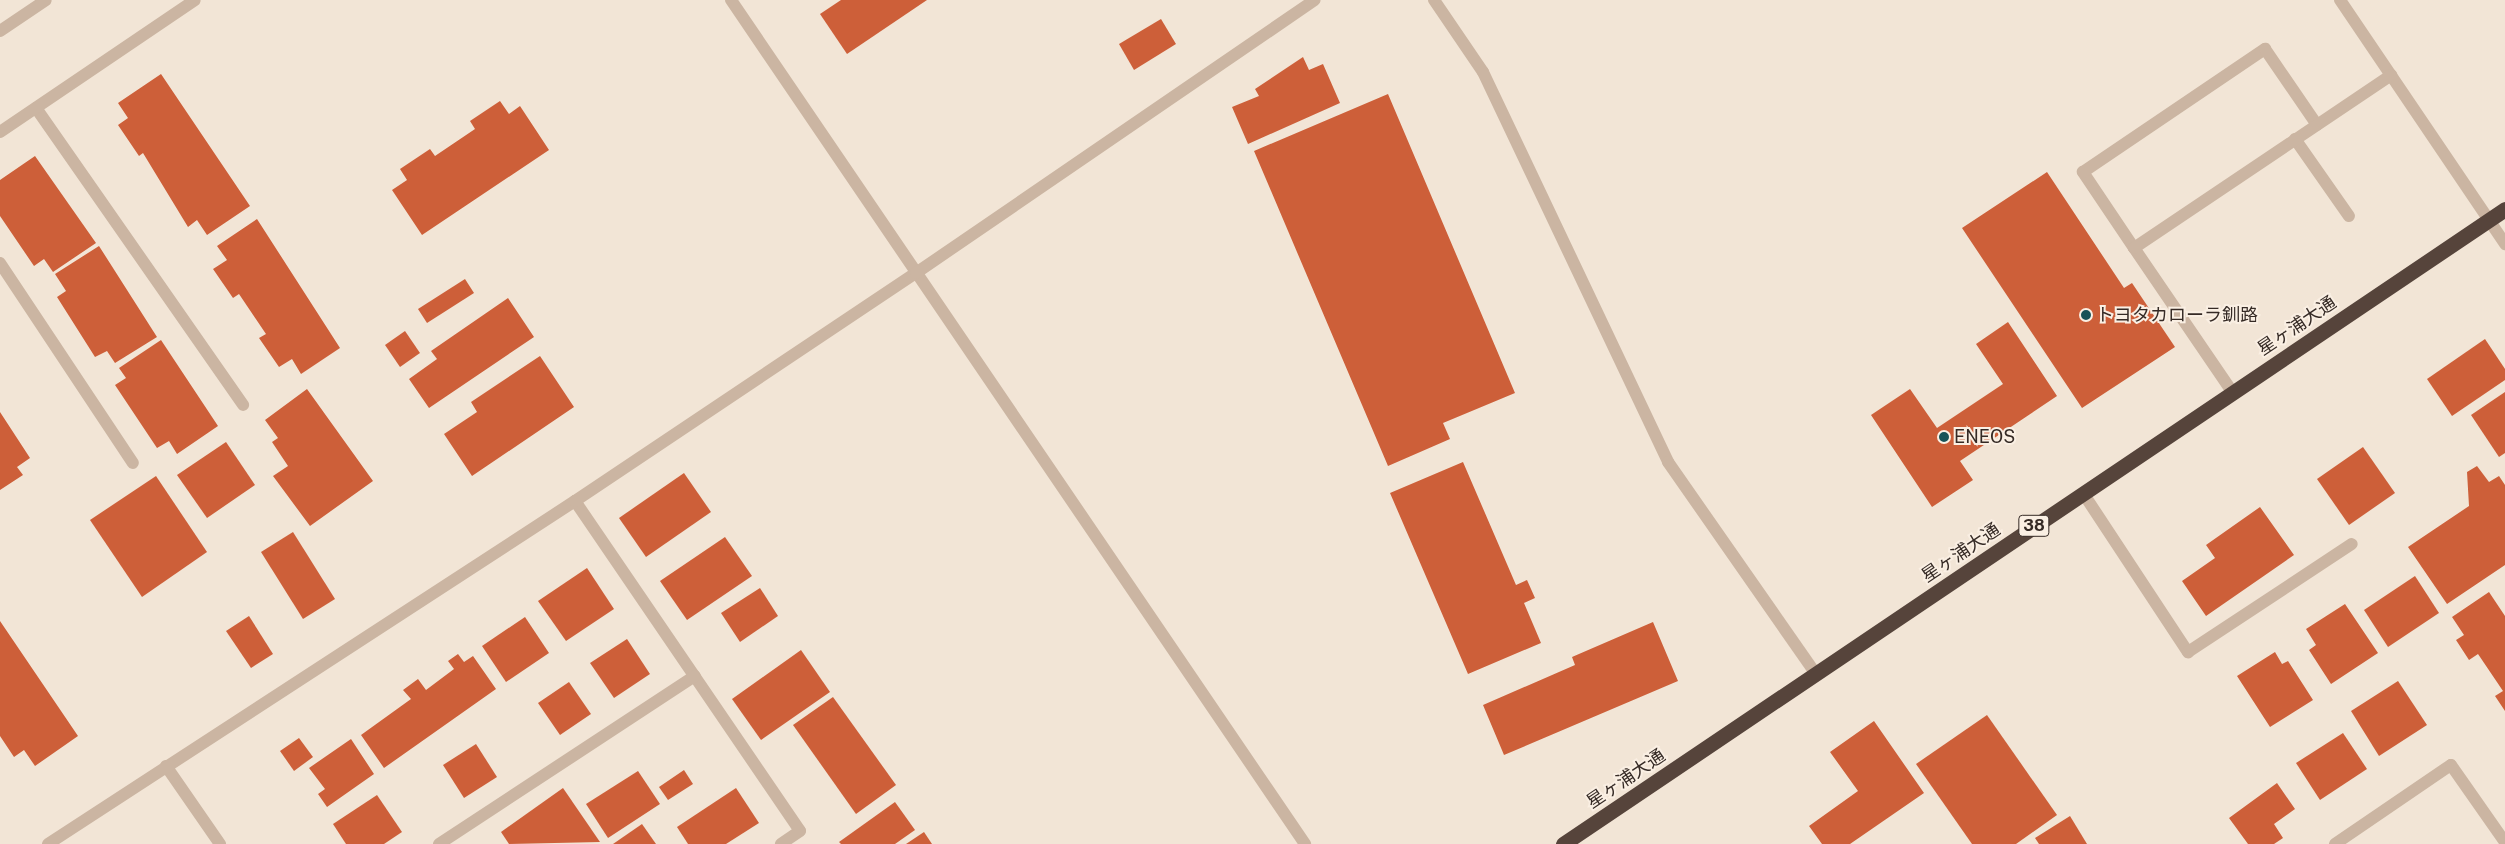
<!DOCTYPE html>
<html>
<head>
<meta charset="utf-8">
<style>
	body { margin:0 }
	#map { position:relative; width:2505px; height:844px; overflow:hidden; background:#f2e5d6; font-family:"Public Sans","Noto Sans JP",sans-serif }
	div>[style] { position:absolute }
	.building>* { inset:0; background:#cd5f39 }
	.minor>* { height:12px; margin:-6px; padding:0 6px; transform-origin:6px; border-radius:6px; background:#cbb5a2 }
	.highway>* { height:15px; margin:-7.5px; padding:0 7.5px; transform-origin:7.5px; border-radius:7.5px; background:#56443b }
	.dots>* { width:14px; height:14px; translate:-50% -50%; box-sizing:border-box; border:2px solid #faefe3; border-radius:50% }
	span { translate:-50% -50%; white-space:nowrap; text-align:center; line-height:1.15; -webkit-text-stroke:4px #faefe3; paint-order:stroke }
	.shield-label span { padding:1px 4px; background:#faefe3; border:1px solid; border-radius:4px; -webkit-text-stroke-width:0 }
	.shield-label { font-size:16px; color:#352a25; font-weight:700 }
	.poi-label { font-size:18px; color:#352a25 }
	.left { translate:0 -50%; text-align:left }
	.street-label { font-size:18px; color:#352a25 }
</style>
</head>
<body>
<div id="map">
	<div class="building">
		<div style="clip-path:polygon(841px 0,927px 0,847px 54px,820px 14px)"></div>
		<div style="clip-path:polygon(1161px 19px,1176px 44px,1134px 70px,1119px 44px)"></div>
		<div style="clip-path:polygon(1303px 57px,1309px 70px,1323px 64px,1340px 103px,1248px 144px,1232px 107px,1259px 96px,1255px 89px)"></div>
		<div style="clip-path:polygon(161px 74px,250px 206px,207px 235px,197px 220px,188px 227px,143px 153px,139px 156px,118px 125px,128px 118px,118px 103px)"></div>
		<div style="clip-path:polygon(1388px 94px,1515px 393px,1443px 423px,1450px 439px,1388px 466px,1254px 151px)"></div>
		<div style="clip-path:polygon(500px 101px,509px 114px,520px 106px,549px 150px,422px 235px,392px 190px,407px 180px,400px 169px,430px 149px,435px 156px,475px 129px,470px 121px)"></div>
		<div style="clip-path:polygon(35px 156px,96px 243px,53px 272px,44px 259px,34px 266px,0 216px,0 180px)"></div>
		<div style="clip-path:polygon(2047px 172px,2124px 288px,2132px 283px,2175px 347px,2082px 408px,1962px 228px)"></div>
		<div style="clip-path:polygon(257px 219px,340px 348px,301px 374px,292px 359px,279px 367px,259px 338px,266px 334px,239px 294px,233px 298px,213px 269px,227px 260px,217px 246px)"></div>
		<div style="clip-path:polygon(99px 246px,157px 337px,115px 363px,107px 351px,95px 357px,57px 297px,66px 291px,55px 274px)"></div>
		<div style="clip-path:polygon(465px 279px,474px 293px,427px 323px,418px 309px)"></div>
		<div style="clip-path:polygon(508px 298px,534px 337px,429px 408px,409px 379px,437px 359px,431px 351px)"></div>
		<div style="clip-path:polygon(2008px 322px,2057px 396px,1960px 461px,1973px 480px,1932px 507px,1871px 415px,1910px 389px,1937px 428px,2003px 384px,1976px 344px)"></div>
		<div style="clip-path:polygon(405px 331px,420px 353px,400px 367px,385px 345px)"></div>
		<div style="clip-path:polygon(2485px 339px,2505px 369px,2505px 380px,2452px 416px,2427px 379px)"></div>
		<div style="clip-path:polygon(161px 340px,218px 426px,177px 454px,169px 441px,157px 448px,115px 385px,126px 378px,119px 368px)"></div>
		<div style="clip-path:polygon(540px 356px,574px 407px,472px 476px,444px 434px,477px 412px,471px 402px)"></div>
		<div style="clip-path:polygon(307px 389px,373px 481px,310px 526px,273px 476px,288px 466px,272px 442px,278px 438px,265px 420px)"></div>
		<div style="clip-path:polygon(2505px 392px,2505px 453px,2499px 457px,2471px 415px)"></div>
		<div style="clip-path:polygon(0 412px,30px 458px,17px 467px,23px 475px,0 490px)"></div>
		<div style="clip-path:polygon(226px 442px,255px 485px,207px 518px,177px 475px)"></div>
		<div style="clip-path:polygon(2363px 447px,2395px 493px,2349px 525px,2317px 479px)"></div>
		<div style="clip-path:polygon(1463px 462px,1516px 585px,1527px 580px,1535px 598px,1524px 603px,1541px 643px,1468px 674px,1390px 493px)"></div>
		<div style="clip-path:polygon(2477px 466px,2489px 482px,2499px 476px,2505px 485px,2505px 565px,2447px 604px,2408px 547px,2469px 506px,2467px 472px)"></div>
		<div style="clip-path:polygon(684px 473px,711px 512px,646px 557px,619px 518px)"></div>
		<div style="clip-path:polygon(156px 476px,207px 552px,142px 597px,90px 520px)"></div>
		<div style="clip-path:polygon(2260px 507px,2294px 555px,2206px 616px,2182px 581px,2215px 558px,2206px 545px)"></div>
		<div style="clip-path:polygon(293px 532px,335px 599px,303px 619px,261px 552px)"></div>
		<div style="clip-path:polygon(725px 537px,752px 576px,687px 620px,660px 581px)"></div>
		<div style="clip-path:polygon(587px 568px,614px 609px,566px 641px,538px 601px)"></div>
		<div style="clip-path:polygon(2415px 576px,2439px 613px,2388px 647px,2364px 610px)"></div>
		<div style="clip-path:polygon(760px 588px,778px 616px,740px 642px,721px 613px)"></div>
		<div style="clip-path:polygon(2489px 592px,2505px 616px,2505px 711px,2495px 696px,2503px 691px,2478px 654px,2469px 660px,2456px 640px,2464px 635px,2452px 617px)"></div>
		<div style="clip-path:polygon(2345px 604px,2378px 653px,2331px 684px,2309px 650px,2316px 645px,2306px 629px)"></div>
		<div style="clip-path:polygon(249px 616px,273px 654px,251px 668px,226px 631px)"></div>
		<div style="clip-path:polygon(525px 617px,549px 653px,506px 682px,482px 646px)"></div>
		<div style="clip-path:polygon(0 621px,78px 736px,35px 766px,24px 750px,14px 757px,0 736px)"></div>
		<div style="clip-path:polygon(1653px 622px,1678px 681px,1504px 755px,1483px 705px,1575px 665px,1572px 657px)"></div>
		<div style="clip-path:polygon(627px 639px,650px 674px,614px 698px,590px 663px)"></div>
		<div style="clip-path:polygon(801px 650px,830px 692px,761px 740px,732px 699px)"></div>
		<div style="clip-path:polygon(2275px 652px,2282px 664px,2288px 661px,2313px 700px,2270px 727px,2237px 676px)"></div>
		<div style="clip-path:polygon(458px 654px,464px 662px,473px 656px,496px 689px,384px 768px,361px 735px,411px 699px,403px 690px,418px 679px,426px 690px,454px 669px,448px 661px)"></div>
		<div style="clip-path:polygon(2398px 681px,2427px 725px,2379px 756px,2351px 711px)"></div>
		<div style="clip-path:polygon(569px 682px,591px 714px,560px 735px,538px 703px)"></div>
		<div style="clip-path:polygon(833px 697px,896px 785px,856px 814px,793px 725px)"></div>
		<div style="clip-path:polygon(1987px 715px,2057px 815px,2016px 844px,1972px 844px,1916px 764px)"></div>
		<div style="clip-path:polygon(1874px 721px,1924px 793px,1850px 844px,1822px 844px,1809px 826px,1858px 791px,1830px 752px)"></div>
		<div style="clip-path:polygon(2343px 733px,2367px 769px,2320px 800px,2296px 763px)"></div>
		<div style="clip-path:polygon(299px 738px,313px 757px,294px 771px,280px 751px)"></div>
		<div style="clip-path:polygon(351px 739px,374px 774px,327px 807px,318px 794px,325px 789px,309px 768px)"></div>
		<div style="clip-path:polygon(476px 744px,497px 777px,464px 798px,443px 765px)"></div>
		<div style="clip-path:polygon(684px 770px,693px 784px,668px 800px,659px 787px)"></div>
		<div style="clip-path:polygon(638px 771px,660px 804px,608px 838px,586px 804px)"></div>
		<div style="clip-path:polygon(2277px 783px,2295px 809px,2274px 824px,2283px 838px,2274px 844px,2248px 844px,2229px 818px)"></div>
		<div style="clip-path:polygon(563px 788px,600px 842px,509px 844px,501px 832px)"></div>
		<div style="clip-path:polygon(736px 788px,759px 823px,726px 844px,688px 844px,677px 827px)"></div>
		<div style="clip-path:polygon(377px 795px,402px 832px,384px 844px,346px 844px,333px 824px)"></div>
		<div style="clip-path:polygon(895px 802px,915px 830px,895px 844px,841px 844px,839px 842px)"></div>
		<div style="clip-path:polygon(2070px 816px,2087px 844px,2039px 844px,2035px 838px)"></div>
		<div style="clip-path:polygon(642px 824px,656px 844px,613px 844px)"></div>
		<div style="clip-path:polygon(924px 832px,932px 844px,906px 844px)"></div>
	</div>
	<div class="minor">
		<div style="left:731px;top:0;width:1021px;rotate:55.78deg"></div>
		<div style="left:1434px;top:0;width:87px;rotate:55.8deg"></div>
		<div style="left:1483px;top:72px;width:432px;rotate:64.6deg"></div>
		<div style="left:1668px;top:462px;width:259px;rotate:55.1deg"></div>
		<div style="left:2340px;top:0;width:295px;rotate:55.9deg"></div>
		<div style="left:0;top:31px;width:55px;rotate:-34deg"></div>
		<div style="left:36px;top:108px;width:362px;rotate:55.1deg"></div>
		<div style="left:0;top:132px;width:235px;rotate:-34.1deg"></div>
		<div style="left:2295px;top:139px;width:94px;rotate:55deg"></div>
		<div style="left:2134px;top:248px;width:92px;rotate:-123.9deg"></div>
		<div style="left:2083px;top:172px;width:220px;rotate:-34.1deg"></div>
		<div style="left:2265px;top:49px;width:92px;rotate:55.6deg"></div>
		<div style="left:0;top:263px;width:240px;rotate:56.4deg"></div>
		<div style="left:2233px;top:393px;width:176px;rotate:-124.3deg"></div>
		<div style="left:2134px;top:248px;width:310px;rotate:-33.9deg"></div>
		<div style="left:2083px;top:493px;width:191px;rotate:56.6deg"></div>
		<div style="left:2188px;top:652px;width:196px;rotate:-33.4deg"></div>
		<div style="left:575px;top:501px;width:399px;rotate:55.7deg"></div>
		<div style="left:800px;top:831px;width:23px;rotate:146deg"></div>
		<div style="left:166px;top:766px;width:95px;rotate:55.3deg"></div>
		<div style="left:48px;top:844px;width:629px;rotate:-33.06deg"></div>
		<div style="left:575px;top:501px;width:410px;rotate:-33.8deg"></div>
		<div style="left:916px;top:273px;width:483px;rotate:-34.4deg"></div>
		<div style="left:439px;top:844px;width:306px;rotate:-33.3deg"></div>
		<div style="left:2335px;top:844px;width:140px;rotate:-34.3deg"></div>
		<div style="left:2451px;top:765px;width:94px;rotate:55deg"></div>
	</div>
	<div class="highway">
		<div style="left:1563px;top:844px;width:1136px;rotate:-33.98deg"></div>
	</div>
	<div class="dots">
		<div style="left:2086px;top:315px;background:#185358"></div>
		<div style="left:1944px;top:437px;background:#185358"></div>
	</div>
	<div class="shield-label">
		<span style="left:2034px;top:526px">38</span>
	</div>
	<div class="poi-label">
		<span class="left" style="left:2096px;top:315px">トヨタカローラ釧路</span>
		<span class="left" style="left:1954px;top:437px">ENEOS</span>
	</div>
	<div class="street-label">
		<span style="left:2297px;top:326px;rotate:-34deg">星ヶ浦大通</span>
		<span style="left:1961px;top:553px;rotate:-34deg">星ヶ浦大通</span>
		<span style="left:1626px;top:779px;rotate:-34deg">星ヶ浦大通</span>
	</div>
</div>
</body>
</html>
